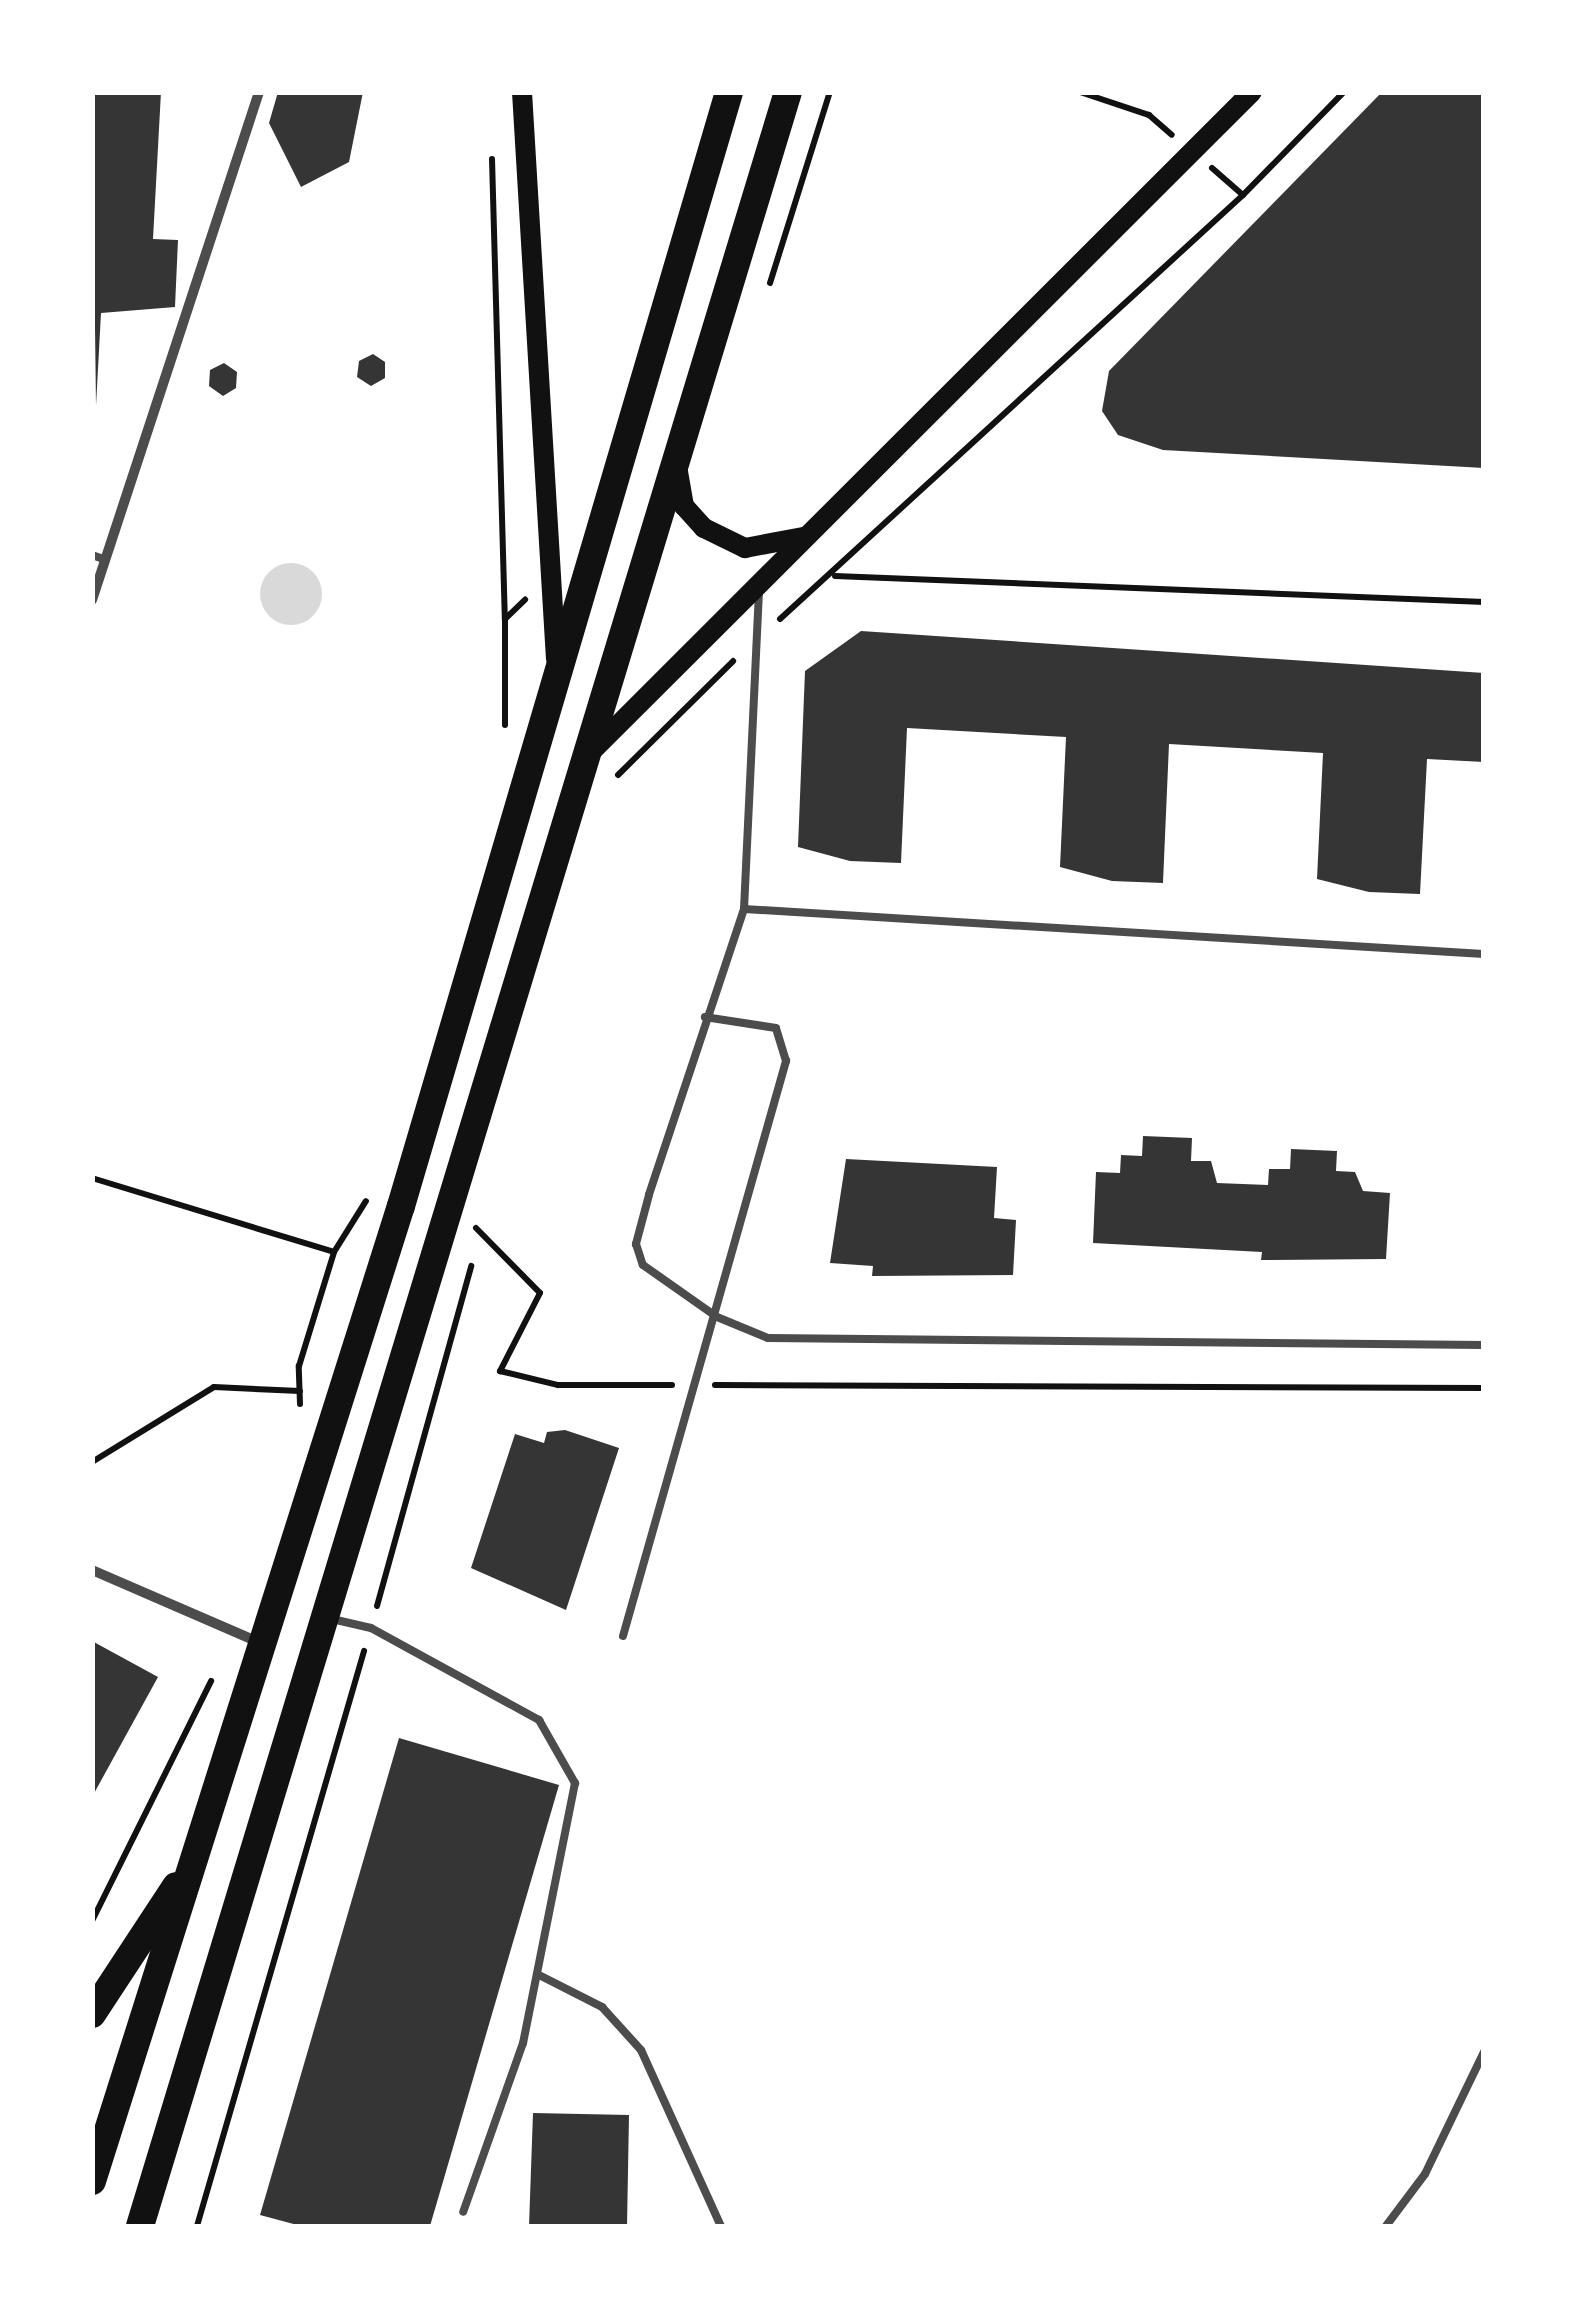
<!DOCTYPE html>
<html>
<head>
<meta charset="utf-8">
<style>
	body { margin:0 }
	#map { position:relative; width:1576px; height:2319px; overflow:hidden; background:#fff; font-family:Commissioner,sans-serif }
	div>[style] { position:absolute }
	.water>* { inset:0; background:#d9d9d9 }
	.round { border-radius:50% }
	.building>* { inset:0; background:#353535 }
	.path>* { height:6px; margin:-3px; padding:0 3px; transform-origin:3px; border-radius:3px; background:#111 }
	.service>* { height:8px; margin:-4px; padding:0 4px; transform-origin:4px; border-radius:4px; background:#4c4c4c }
	.minor>* { height:10px; margin:-5px; padding:0 5px; transform-origin:5px; border-radius:5px; background:#4c4c4c }
	.secondary>* { height:20px; margin:-10px; padding:0 10px; transform-origin:10px; border-radius:10px; background:#111 }
	.trunk>* { height:28px; margin:-14px; padding:0 14px; transform-origin:14px; border-radius:14px; background:#111 }
	span { translate:-50% -50%; white-space:nowrap; text-align:center; line-height:1.15; -webkit-text-stroke:10px #fff; paint-order:stroke }
	.frame { position:absolute; inset:0; border:95px solid #fff; pointer-events:none }
</style>
</head>
<body>
<div id="map">
	<div class="water">
		<div class="round" style="left:260px;top:563px;width:62px;height:62px"></div>
	</div>
	<div class="building">
		<div style="clip-path:polygon(92px 92px,161px 92px,153px 239px,178px 240px,175px 307px,101px 313px,96px 406px)"></div>
		<div style="clip-path:polygon(278px 92px,363px 92px,349px 162px,301px 187px,269px 123px)"></div>
		<div style="clip-path:polygon(1382px 92px,1484px 92px,1484px 468px,1163px 450px,1118px 435px,1102px 411px,1109px 371px)"></div>
		<div style="clip-path:polygon(373px 354px,385px 362px,385px 378px,371px 386px,357px 377px,359px 361px)"></div>
		<div style="clip-path:polygon(224px 363px,237px 372px,236px 388px,223px 396px,209px 386px,210px 370px)"></div>
		<div style="clip-path:polygon(861px 631px,1484px 673px,1484px 762px,1427px 759px,1420px 894px,1369px 892px,1317px 879px,1323px 753px,1169px 744px,1163px 883px,1112px 881px,1060px 867px,1066px 737px,907px 728px,901px 863px,850px 861px,798px 847px,805px 671px)"></div>
		<div style="clip-path:polygon(1143px 1136px,1192px 1138px,1191px 1161px,1211px 1161px,1217px 1183px,1268px 1185px,1269px 1169px,1290px 1169px,1291px 1149px,1337px 1151px,1336px 1171px,1355px 1172px,1363px 1191px,1390px 1193px,1386px 1259px,1261px 1260px,1262px 1252px,1093px 1243px,1096px 1172px,1120px 1173px,1121px 1155px,1142px 1156px)"></div>
		<div style="clip-path:polygon(846px 1159px,997px 1167px,994px 1218px,1016px 1220px,1013px 1275px,872px 1276px,873px 1266px,830px 1263px)"></div>
		<div style="clip-path:polygon(565px 1430px,619px 1448px,566px 1610px,471px 1568px,515px 1434px,544px 1443px,547px 1432px)"></div>
		<div style="clip-path:polygon(92px 1641px,158px 1677px,92px 1797px)"></div>
		<div style="clip-path:polygon(399px 1738px,559px 1785px,430px 2226px,301px 2226px,260px 2215px)"></div>
		<div style="clip-path:polygon(533px 2113px,629px 2115px,627px 2226px,529px 2226px)"></div>
	</div>
	<div class="path">
		<div style="left:1080px;top:92px;width:73px;rotate:18.4deg"></div>
		<div style="left:1149px;top:115px;width:30px;rotate:41deg"></div>
		<div style="left:492px;top:159px;width:460px;rotate:88.4deg"></div>
		<div style="left:1212px;top:168px;width:41px;rotate:41.1deg"></div>
		<div style="left:1243px;top:195px;width:144px;rotate:-45.6deg"></div>
		<div style="left:770px;top:283px;width:200px;rotate:-72.6deg"></div>
		<div style="left:835px;top:576px;width:650px;rotate:2.29deg"></div>
		<div style="left:780px;top:619px;width:628px;rotate:-42.48deg"></div>
		<div style="left:505px;top:725px;width:106px;rotate:-90deg"></div>
		<div style="left:505px;top:619px;width:28px;rotate:-44deg"></div>
		<div style="left:618px;top:775px;width:162px;rotate:-44.7deg"></div>
		<div style="left:92px;top:1178px;width:253px;rotate:17deg"></div>
		<div style="left:334px;top:1252px;width:60px;rotate:-57.9deg"></div>
		<div style="left:476px;top:1228px;width:91px;rotate:45.4deg"></div>
		<div style="left:540px;top:1293px;width:88px;rotate:117.1deg"></div>
		<div style="left:500px;top:1371px;width:60px;rotate:13.6deg"></div>
		<div style="left:558px;top:1385px;width:114px"></div>
		<div style="left:715px;top:1385px;width:769px;rotate:0.22deg"></div>
		<div style="left:300px;top:1404px;width:38px;rotate:-92deg"></div>
		<div style="left:299px;top:1366px;width:119px;rotate:-72.9deg"></div>
		<div style="left:92px;top:1462px;width:143px;rotate:-31.6deg"></div>
		<div style="left:214px;top:1387px;width:86px;rotate:2.7deg"></div>
		<div style="left:377px;top:1606px;width:353px;rotate:-74.5deg"></div>
		<div style="left:92px;top:1921px;width:268px;rotate:-63.6deg"></div>
		<div style="left:197px;top:2226px;width:599px;rotate:-73.8deg"></div>
	</div>
	<div class="service">
		<div style="left:92px;top:555px;width:12px;rotate:20deg"></div>
		<div style="left:759px;top:591px;width:318px;rotate:92.7deg"></div>
		<div style="left:744px;top:909px;width:301px;rotate:108.4deg"></div>
		<div style="left:649px;top:1195px;width:51px;rotate:104.9deg"></div>
		<div style="left:636px;top:1244px;width:22px;rotate:72deg"></div>
		<div style="left:643px;top:1265px;width:90px;rotate:35.1deg"></div>
		<div style="left:717px;top:1317px;width:55px;rotate:22.4deg"></div>
		<div style="left:768px;top:1338px;width:716px;rotate:0.56deg"></div>
		<div style="left:744px;top:909px;width:741px;rotate:3.48deg"></div>
		<div style="left:332px;top:1619px;width:40px;rotate:13deg"></div>
		<div style="left:371px;top:1628px;width:192px;rotate:28.7deg"></div>
		<div style="left:539px;top:1720px;width:73px;rotate:60.3deg"></div>
		<div style="left:575px;top:1783px;width:265px;rotate:101.3deg"></div>
		<div style="left:523px;top:2043px;width:179px;rotate:109.5deg"></div>
		<div style="left:623px;top:1636px;width:598px;rotate:-74.17deg"></div>
		<div style="left:786px;top:1061px;width:34px;rotate:-107deg"></div>
		<div style="left:776px;top:1028px;width:72px;rotate:-171.2deg"></div>
		<div style="left:539px;top:1975px;width:71px;rotate:26.9deg"></div>
		<div style="left:602px;top:2007px;width:58px;rotate:47.8deg"></div>
		<div style="left:641px;top:2050px;width:193px;rotate:65.6deg"></div>
		<div style="left:1386px;top:2226px;width:65px;rotate:-53.1deg"></div>
		<div style="left:1425px;top:2174px;width:136px;rotate:-64.2deg"></div>
	</div>
	<div class="minor">
		<div style="left:92px;top:600px;width:535px;rotate:-71.8deg"></div>
		<div style="left:92px;top:1570px;width:184px;rotate:23.4deg"></div>
	</div>
	<div class="secondary">
		<div style="left:522px;top:92px;width:568px;rotate:86.57deg"></div>
		<div style="left:677px;top:466px;width:41px;rotate:80.1deg"></div>
		<div style="left:684px;top:506px;width:30px;rotate:48deg"></div>
		<div style="left:704px;top:528px;width:46px;rotate:26deg"></div>
		<div style="left:745px;top:548px;width:59px;rotate:-10.7deg"></div>
		<div style="left:588px;top:755px;width:938px;rotate:-44.96deg"></div>
	</div>
	<div class="trunk">
		<div style="left:92px;top:2014px;width:153px;rotate:-56.7deg"></div>
		<div style="left:92px;top:2181px;width:1023px;rotate:-72.42deg"></div>
		<div style="left:401px;top:1206px;width:1161px;rotate:-73.59deg"></div>
		<div style="left:140px;top:2226px;width:2230px;rotate:-73.11deg"></div>
	</div>
	<div class="frame"></div>
</div>
</body>
</html>
